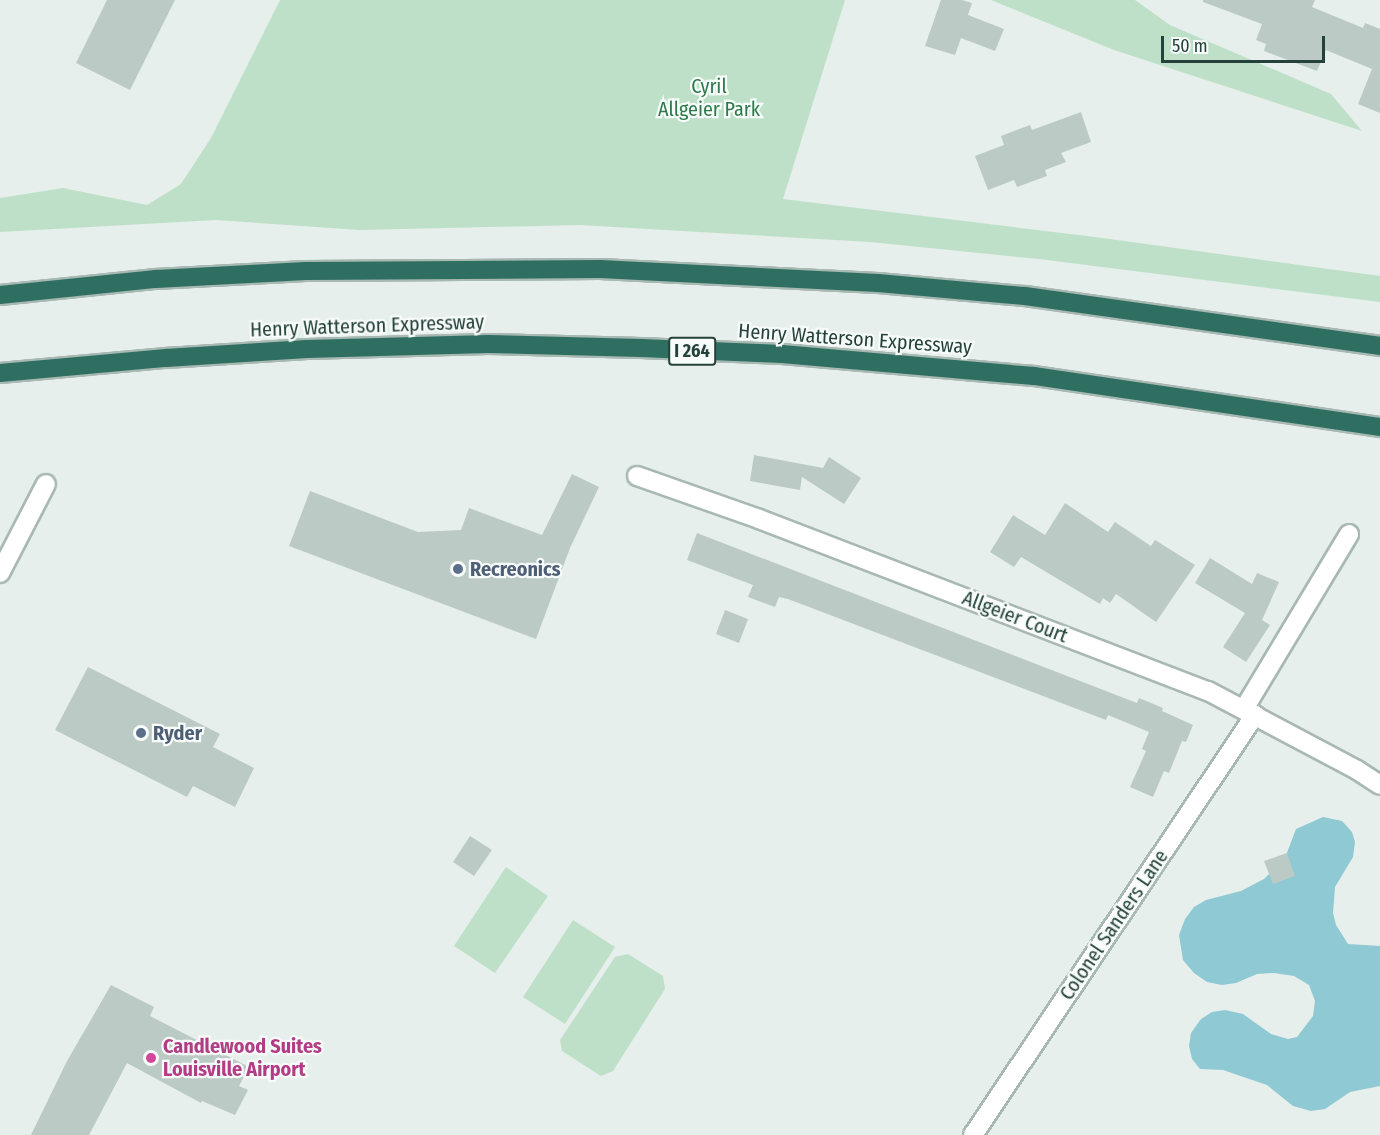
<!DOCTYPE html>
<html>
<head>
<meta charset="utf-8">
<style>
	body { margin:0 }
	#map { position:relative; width:1380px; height:1135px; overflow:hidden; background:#e6efeb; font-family:"Fira Sans Condensed",sans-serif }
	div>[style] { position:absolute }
	.green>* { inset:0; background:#bfe0c8 }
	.water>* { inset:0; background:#8ec9d4 }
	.building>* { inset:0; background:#bbcac4 }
	.roads { filter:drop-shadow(2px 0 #a8b8b2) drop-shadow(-2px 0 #a8b8b2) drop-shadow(0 2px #a8b8b2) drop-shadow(0 -2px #a8b8b2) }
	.minor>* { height:18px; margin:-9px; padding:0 9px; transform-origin:9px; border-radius:9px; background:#fff }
	.highway>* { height:18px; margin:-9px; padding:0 9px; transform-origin:9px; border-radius:9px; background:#2f6f62 }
	.dots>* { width:16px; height:16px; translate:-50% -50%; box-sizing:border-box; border:3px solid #f7fbf9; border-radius:50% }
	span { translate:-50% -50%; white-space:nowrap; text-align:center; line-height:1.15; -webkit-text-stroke:4.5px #f7fbf9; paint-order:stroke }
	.shield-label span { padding:2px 4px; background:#f7fbf9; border:2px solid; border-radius:4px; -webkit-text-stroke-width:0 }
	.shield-label { font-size:18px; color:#24423a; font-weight:700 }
	.park-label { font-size:20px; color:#2d7a4b }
	.street-label { font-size:20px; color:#24423a }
	.service-label { font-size:20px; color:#4e5e75; font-weight:700 }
	.left { translate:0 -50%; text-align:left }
	.hotel-label { font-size:20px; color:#b23c85; font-weight:700 }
	.scale { position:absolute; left:1161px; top:36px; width:164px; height:27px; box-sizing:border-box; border:3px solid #24423a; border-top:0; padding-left:8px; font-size:18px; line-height:21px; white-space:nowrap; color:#24423a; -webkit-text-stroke:4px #f7fbf9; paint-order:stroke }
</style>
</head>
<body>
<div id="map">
	<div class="green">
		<div style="clip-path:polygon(280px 0,845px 0,783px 199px,1095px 237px,1380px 276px,1380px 302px,1039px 259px,870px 242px,580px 225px,360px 230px,216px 220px,0 232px,0 198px,63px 188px,147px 205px,181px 184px,211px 138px)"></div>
		<div style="clip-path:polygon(991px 0,1135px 0,1170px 25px,1331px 94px,1362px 131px,1114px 50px)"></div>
		<div style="clip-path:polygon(506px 867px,548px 896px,495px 973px,454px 946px)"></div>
		<div style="clip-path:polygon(573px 920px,615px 947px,565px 1024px,523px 997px)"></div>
		<div style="clip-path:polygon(628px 954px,663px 976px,665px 989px,613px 1071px,601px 1076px,562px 1051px,560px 1040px,615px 957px)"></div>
	</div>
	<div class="water">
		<div style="clip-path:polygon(1323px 817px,1342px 821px,1352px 832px,1355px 842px,1353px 857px,1335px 887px,1333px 913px,1336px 925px,1348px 944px,1380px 946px,1380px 1086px,1350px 1092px,1325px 1109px,1311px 1111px,1293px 1106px,1267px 1085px,1223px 1070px,1200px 1069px,1192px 1059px,1189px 1046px,1191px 1033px,1201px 1019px,1212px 1012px,1225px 1010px,1243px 1014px,1271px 1034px,1288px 1039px,1297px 1037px,1313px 1016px,1315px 1001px,1309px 985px,1294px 976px,1274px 973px,1257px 974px,1236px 983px,1222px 985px,1207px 982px,1194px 973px,1183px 960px,1179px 935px,1185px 919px,1194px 907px,1206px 900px,1241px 891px,1264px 879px,1285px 858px,1296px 829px)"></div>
	</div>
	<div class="building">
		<div style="clip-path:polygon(107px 0,175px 0,130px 90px,76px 63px)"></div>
		<div style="clip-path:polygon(941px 0,962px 0,972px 3px,968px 15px,1004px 29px,995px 51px,961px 38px,955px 55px,925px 46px)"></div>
		<div style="clip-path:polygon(1203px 0,1315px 0,1312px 7px,1363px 28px,1365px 23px,1380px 29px,1380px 113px,1358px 104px,1372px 69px,1326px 50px,1317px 71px,1264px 51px,1266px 44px,1256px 40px,1262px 24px,1203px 2px)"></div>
		<div style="clip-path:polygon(1081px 112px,1091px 142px,1061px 153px,1066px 162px,1045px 170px,1047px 176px,1017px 187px,1014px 180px,988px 190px,975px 156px,1004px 145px,1001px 136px,1030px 125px,1032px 130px)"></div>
		<div style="clip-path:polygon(754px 455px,823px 468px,829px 457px,861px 478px,844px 504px,802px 477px,800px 490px,750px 481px)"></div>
		<div style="clip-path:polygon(572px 474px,599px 487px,570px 548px,536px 639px,289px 546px,310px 491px,418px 532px,461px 530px,469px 508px,542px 535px)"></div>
		<div style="clip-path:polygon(1065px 503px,1108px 532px,1115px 522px,1151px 546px,1155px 540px,1195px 565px,1156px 622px,1116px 594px,1110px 603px,1103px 598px,1100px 604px,1021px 557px,1014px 567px,990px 552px,1013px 515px,1045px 535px)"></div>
		<div style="clip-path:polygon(697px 533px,1137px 703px,1139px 698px,1163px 708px,1162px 711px,1193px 725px,1186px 742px,1182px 741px,1169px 773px,1164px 771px,1153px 797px,1130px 787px,1146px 751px,1142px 749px,1149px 732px,1108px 715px,1106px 720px,788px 599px,779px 597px,775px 607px,748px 597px,753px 585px,687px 560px)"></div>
		<div style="clip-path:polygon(1210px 558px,1252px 584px,1257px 573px,1279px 582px,1262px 620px,1270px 625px,1246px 662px,1223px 647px,1245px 613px,1195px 583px)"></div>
		<div style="clip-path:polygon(725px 610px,748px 619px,739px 643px,716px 634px)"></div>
		<div style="clip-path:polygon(88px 667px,220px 734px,213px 747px,254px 768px,235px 807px,193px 786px,187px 797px,55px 730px)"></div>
		<div style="clip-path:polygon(470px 836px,492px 850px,474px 876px,453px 862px)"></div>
		<div style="clip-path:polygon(1287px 853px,1295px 876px,1273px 884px,1264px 861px)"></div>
		<div style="clip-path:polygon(111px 985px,154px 1007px,150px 1016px,249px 1067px,239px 1086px,248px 1090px,235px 1115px,202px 1101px,201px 1103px,127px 1063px,89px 1135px,31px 1135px,67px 1061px)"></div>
	</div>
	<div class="roads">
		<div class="minor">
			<div style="left:637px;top:476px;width:129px;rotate:19.4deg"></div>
			<div style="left:759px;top:519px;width:481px;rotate:21deg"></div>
			<div style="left:1208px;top:691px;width:169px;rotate:27.9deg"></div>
			<div style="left:1357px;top:770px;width:27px;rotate:33deg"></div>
			<div style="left:0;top:573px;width:100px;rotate:-62.7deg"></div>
			<div style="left:1244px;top:709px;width:204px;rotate:-59deg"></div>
			<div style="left:973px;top:1135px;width:506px;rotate:-56.12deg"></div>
		</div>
		<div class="highway">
			<div style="left:0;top:295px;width:157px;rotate:-5.9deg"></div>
			<div style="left:156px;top:279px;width:150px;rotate:-3.1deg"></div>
			<div style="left:306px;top:271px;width:294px;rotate:-0.4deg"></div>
			<div style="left:600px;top:269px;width:278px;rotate:2.9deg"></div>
			<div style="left:878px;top:283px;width:148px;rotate:5.1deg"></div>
			<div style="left:1025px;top:296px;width:359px;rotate:8deg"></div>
			<div style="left:0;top:373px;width:167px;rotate:-5.2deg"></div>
			<div style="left:166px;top:358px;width:141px;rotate:-3.7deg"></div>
			<div style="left:307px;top:349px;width:181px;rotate:-1.6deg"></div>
			<div style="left:488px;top:344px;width:153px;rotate:1.5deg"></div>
			<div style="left:641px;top:348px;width:141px;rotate:2.4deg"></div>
			<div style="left:782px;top:354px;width:253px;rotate:5deg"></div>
			<div style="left:1034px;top:376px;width:350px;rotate:8.4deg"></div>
		</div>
	</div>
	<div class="dots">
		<div style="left:458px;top:569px;background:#5c6f8a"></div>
		<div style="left:141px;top:733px;background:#5c6f8a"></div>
		<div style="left:151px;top:1058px;background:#d1479c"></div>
	</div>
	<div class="shield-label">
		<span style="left:692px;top:351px">I 264</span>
	</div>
	<div class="park-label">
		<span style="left:709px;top:98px">Cyril<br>Allgeier Park</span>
	</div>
	<div class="street-label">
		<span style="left:367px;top:326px;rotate:-2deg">Henry Watterson Expressway</span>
		<span style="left:855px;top:339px;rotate:4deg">Henry Watterson Expressway</span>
		<span style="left:1015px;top:617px;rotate:21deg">Allgeier Court</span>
		<span style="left:1114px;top:925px;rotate:-56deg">Colonel Sanders Lane</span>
	</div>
	<div class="service-label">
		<span class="left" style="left:470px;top:569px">Recreonics</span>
		<span class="left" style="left:153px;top:733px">Ryder</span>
	</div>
	<div class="hotel-label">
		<span class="left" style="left:163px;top:1058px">Candlewood Suites<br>Louisville Airport</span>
	</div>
	<div class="scale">50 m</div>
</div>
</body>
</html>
